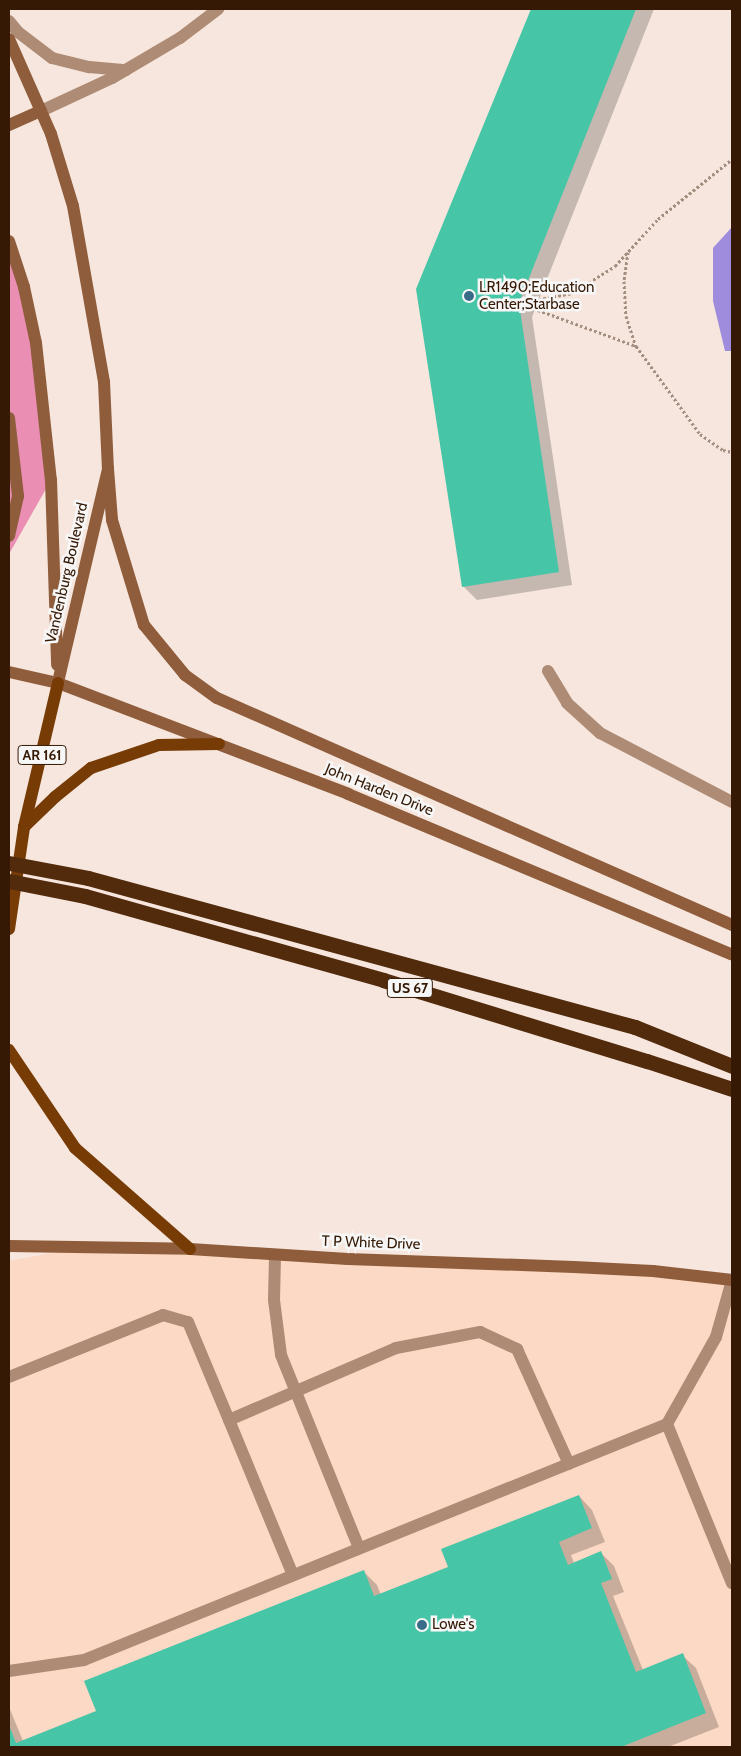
<!DOCTYPE html>
<html>
<head>
<meta charset="utf-8">
<style>
	body { margin:0 }
	#map { position:relative; width:741px; height:1756px; overflow:hidden; background:#f6e6dd; font-family:Cabin,sans-serif }
	div>[style] { position:absolute }
	.built>* { inset:0; background:#fbd9c4 }
	.forest>* { inset:0; background:#ea8eb3 }
	.water>* { inset:0; background:#a08cdd }
	.shadow>* { inset:0; background:#0003 }
	.building>* { inset:0; background:#46c5a7 }
	.path>* { height:3px; margin-top:-1.5px; transform-origin:0; background:repeating-linear-gradient(90deg,#a38e80 0 2.5px,transparent 0 5px) }
	.lane>* { height:12px; margin:-6px; padding:0 6px; transform-origin:6px; border-radius:6px; background:#ae8b75 }
	.secondary>* { height:12px; margin:-6px; padding:0 6px; transform-origin:6px; border-radius:6px; background:#8f5d3b }
	.primary>* { height:12px; margin:-6px; padding:0 6px; transform-origin:6px; border-radius:6px; background:#773c06 }
	.highway>* { height:15px; margin:-7.5px; padding:0 7.5px; transform-origin:7.5px; border-radius:7.5px; background:#522a0c }
	.highway-bridge>* { height:15px; margin:-7.5px; padding:0 7.5px; transform-origin:7.5px; border-radius:7.5px; background:#522a0c }
	.dots>* { width:14px; height:14px; translate:-50% -50%; box-sizing:border-box; border:2px solid #f7f7f7; border-radius:50% }
	span { translate:-50% -50%; white-space:nowrap; text-align:center; line-height:1.15; -webkit-text-stroke:5px #f7f7f7; paint-order:stroke }
	.shield-label span { padding:1px 4px; background:#f7f7f7; border:1px solid; border-radius:4px; -webkit-text-stroke-width:0 }
	.shield-label { font-size:14px; color:#351904; font-weight:700 }
	.poi-label { font-size:15px; color:#351904 }
	.left { translate:0 -50%; text-align:left }
	.street-label { font-size:15px; color:#351904 }
	.frame { position:absolute; inset:0; border:10px solid #351904; pointer-events:none }
</style>
</head>
<body>
<div id="map">
	<div class="built">
		<div style="clip-path:polygon(83px 1247px,732px 1280px,732px 1747px,9px 1747px,9px 1261px)"></div>
	</div>
	<div class="forest">
		<div style="clip-path:polygon(9px 241px,24px 287px,51px 480px,9px 554px)"></div>
	</div>
	<div class="water">
		<div style="clip-path:polygon(732px 227px,732px 351px,725px 351px,713px 301px,713px 248px)"></div>
	</div>
	<div class="shadow">
		<div style="clip-path:polygon(532px 9px,654px 9px,532px 317px,572px 585px,477px 600px,464px 587px,417px 289px)"></div>
		<div style="clip-path:polygon(579px 1496px,592px 1510px,605px 1542px,571px 1555px,574px 1563px,601px 1553px,614px 1566px,624px 1592px,613px 1596px,643px 1670px,682px 1655px,696px 1668px,719px 1727px,668px 1747px,9px 1747px,9px 1707px,23px 1741px,97px 1712px,364px 1572px,377px 1585px,381px 1595px,450px 1568px)"></div>
	</div>
	<div class="building">
		<div style="clip-path:polygon(531px 9px,636px 9px,519px 303px,559px 572px,462px 587px,416px 289px)"></div>
		<div style="clip-path:polygon(579px 1495px,592px 1528px,559px 1542px,568px 1565px,601px 1551px,612px 1579px,601px 1583px,636px 1672px,683px 1653px,706px 1713px,621px 1747px,9px 1747px,9px 1725px,16px 1743px,96px 1711px,84px 1681px,364px 1570px,374px 1596px,448px 1567px,441px 1549px)"></div>
	</div>
	<div class="path">
		<div style="left:628px;top:252px;width:29px;rotate:98deg"></div>
		<div style="left:624px;top:281px;width:35px;rotate:87deg"></div>
		<div style="left:626px;top:316px;width:32px;rotate:72deg"></div>
		<div style="left:519px;top:303px;width:125px;rotate:20.2deg"></div>
		<div style="left:636px;top:346px;width:109px;rotate:54deg"></div>
		<div style="left:700px;top:434px;width:28px;rotate:35deg"></div>
		<div style="left:723px;top:450px;width:9px;rotate:13deg"></div>
		<div style="left:519px;top:303px;width:54px;rotate:-10.7deg"></div>
		<div style="left:572px;top:293px;width:51px;rotate:-32.1deg"></div>
		<div style="left:615px;top:266px;width:64px;rotate:-47.5deg"></div>
		<div style="left:658px;top:219px;width:95px;rotate:-39deg"></div>
	</div>
	<div class="lane">
		<div style="left:9px;top:21px;width:14px;rotate:51deg"></div>
		<div style="left:18px;top:32px;width:43px;rotate:37.4deg"></div>
		<div style="left:52px;top:58px;width:38px;rotate:14deg"></div>
		<div style="left:89px;top:67px;width:37px;rotate:5deg"></div>
		<div style="left:41px;top:111px;width:78px;rotate:-24.9deg"></div>
		<div style="left:112px;top:78px;width:79px;rotate:-30.5deg"></div>
		<div style="left:180px;top:38px;width:48px;rotate:-37.3deg"></div>
		<div style="left:548px;top:671px;width:37px;rotate:59deg"></div>
		<div style="left:567px;top:703px;width:45px;rotate:42.3deg"></div>
		<div style="left:600px;top:733px;width:149px;rotate:27.6deg"></div>
		<div style="left:275px;top:1256px;width:44px;rotate:91.3deg"></div>
		<div style="left:274px;top:1300px;width:55px;rotate:82.7deg"></div>
		<div style="left:281px;top:1355px;width:208px;rotate:68deg"></div>
		<div style="left:732px;top:1280px;width:59px;rotate:105.7deg"></div>
		<div style="left:716px;top:1337px;width:100px;rotate:119.4deg"></div>
		<div style="left:667px;top:1424px;width:172px;rotate:67.8deg"></div>
		<div style="left:9px;top:1377px;width:166px;rotate:-21.9deg"></div>
		<div style="left:163px;top:1315px;width:26px;rotate:16deg"></div>
		<div style="left:188px;top:1322px;width:106px;rotate:67.3deg"></div>
		<div style="left:229px;top:1420px;width:182px;rotate:-23.3deg"></div>
		<div style="left:396px;top:1348px;width:86px;rotate:-10.8deg"></div>
		<div style="left:480px;top:1332px;width:41px;rotate:24.7deg"></div>
		<div style="left:517px;top:1349px;width:126px;rotate:65.7deg"></div>
		<div style="left:229px;top:1420px;width:168px;rotate:67.6deg"></div>
		<div style="left:9px;top:1671px;width:76px;rotate:-8.3deg"></div>
		<div style="left:84px;top:1660px;width:629px;rotate:-22.04deg"></div>
	</div>
	<div class="secondary">
		<div style="left:9px;top:39px;width:104px;rotate:66.1deg"></div>
		<div style="left:51px;top:134px;width:75px;rotate:73deg"></div>
		<div style="left:73px;top:206px;width:179px;rotate:80deg"></div>
		<div style="left:104px;top:382px;width:87px;rotate:87.4deg"></div>
		<div style="left:108px;top:469px;width:220px;rotate:103.2deg"></div>
		<div style="left:9px;top:125px;width:35px;rotate:-24deg"></div>
		<div style="left:9px;top:241px;width:48px;rotate:71.9deg"></div>
		<div style="left:24px;top:287px;width:57px;rotate:77.9deg"></div>
		<div style="left:36px;top:343px;width:138px;rotate:83.8deg"></div>
		<div style="left:51px;top:480px;width:185px;rotate:88.1deg"></div>
		<div style="left:9px;top:418px;width:79px;rotate:83.4deg"></div>
		<div style="left:18px;top:496px;width:41px;rotate:102.7deg"></div>
		<div style="left:108px;top:469px;width:51px;rotate:85.5deg"></div>
		<div style="left:112px;top:520px;width:110px;rotate:73.1deg"></div>
		<div style="left:144px;top:625px;width:65px;rotate:50.6deg"></div>
		<div style="left:185px;top:675px;width:39px;rotate:36deg"></div>
		<div style="left:217px;top:698px;width:563px;rotate:23.79deg"></div>
		<div style="left:9px;top:672px;width:50px;rotate:12.7deg"></div>
		<div style="left:58px;top:683px;width:311px;rotate:20.9deg"></div>
		<div style="left:348px;top:794px;width:416px;rotate:22.7deg"></div>
		<div style="left:9px;top:1246px;width:181px;rotate:0.9deg"></div>
		<div style="left:190px;top:1249px;width:158px;rotate:3.6deg"></div>
		<div style="left:348px;top:1259px;width:226px;rotate:2deg"></div>
		<div style="left:574px;top:1267px;width:79px;rotate:2.9deg"></div>
		<div style="left:653px;top:1271px;width:80px;rotate:6.5deg"></div>
	</div>
	<div class="primary">
		<div style="left:24px;top:827px;width:43px;rotate:-44.1deg"></div>
		<div style="left:55px;top:797px;width:46px;rotate:-38.9deg"></div>
		<div style="left:91px;top:768px;width:72px;rotate:-18.7deg"></div>
		<div style="left:159px;top:745px;width:60px;rotate:-1deg"></div>
		<div style="left:9px;top:929px;width:103px;rotate:-81.6deg"></div>
		<div style="left:24px;top:827px;width:148px;rotate:-76.7deg"></div>
		<div style="left:9px;top:1050px;width:118px;rotate:56deg"></div>
		<div style="left:75px;top:1148px;width:153px;rotate:41.3deg"></div>
	</div>
	<div class="highway">
		<div style="left:88px;top:878px;width:567px;rotate:15.24deg"></div>
		<div style="left:635px;top:1027px;width:105px;rotate:21.9deg"></div>
		<div style="left:85px;top:896px;width:310px;rotate:15.7deg"></div>
		<div style="left:383px;top:980px;width:276px;rotate:17.1deg"></div>
		<div style="left:647px;top:1061px;width:89px;rotate:18.2deg"></div>
	</div>
	<div class="highway-bridge">
		<div style="left:9px;top:863px;width:80px;rotate:10.8deg"></div>
		<div style="left:9px;top:881px;width:77px;rotate:11.2deg"></div>
	</div>
	<div class="dots">
		<div style="left:469px;top:296px;background:#386c88"></div>
		<div style="left:422px;top:1625px;background:#386c88"></div>
	</div>
	<div class="shield-label">
		<span style="left:42px;top:755px">AR 161</span>
		<span style="left:410px;top:988px">US 67</span>
	</div>
	<div class="poi-label">
		<span class="left" style="left:479px;top:296px">LR1490;Education<br>Center;Starbase</span>
		<span class="left" style="left:432px;top:1625px">Lowe's</span>
	</div>
	<div class="street-label">
		<span style="left:67px;top:573px;rotate:-77deg">Vandenburg Boulevard</span>
		<span style="left:379px;top:790px;rotate:22deg">John Harden Drive</span>
		<span style="left:371px;top:1243px;rotate:2deg">T P White Drive</span>
	</div>
	<div class="frame"></div>
</div>
</body>
</html>
